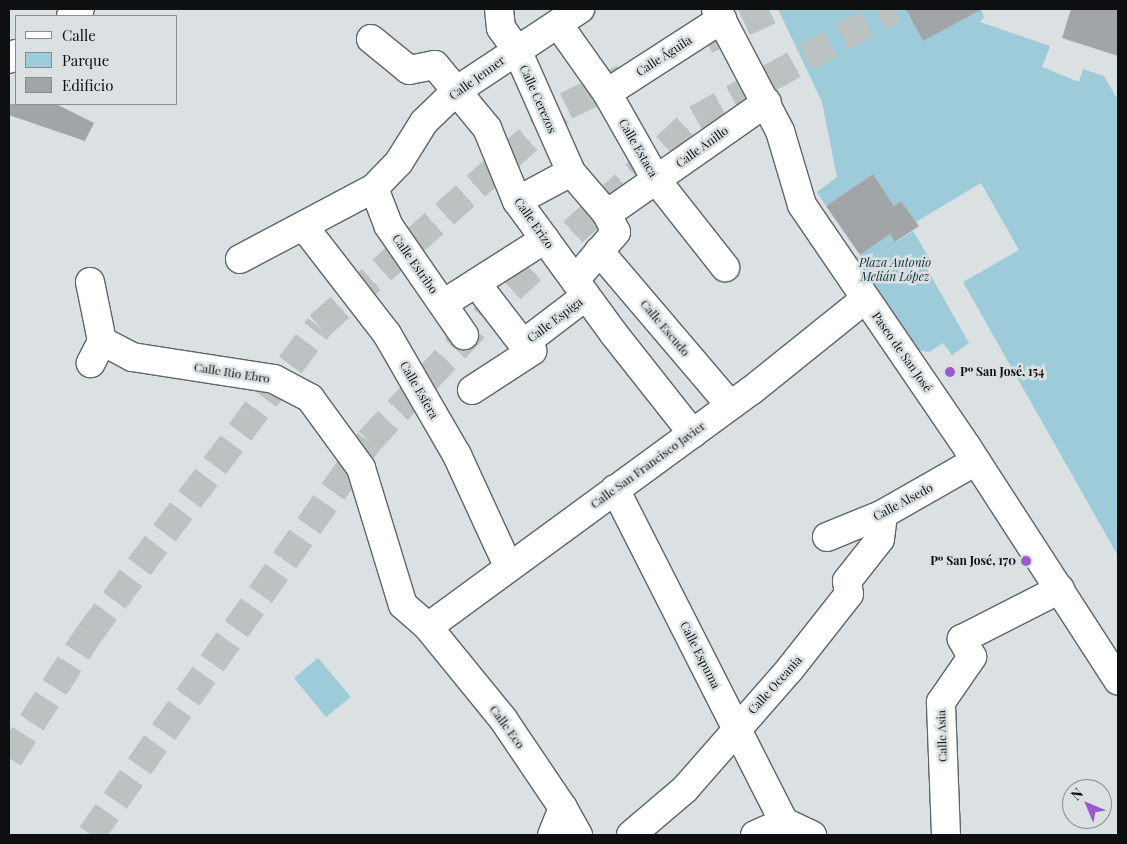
<!DOCTYPE html>
<html>
<head>
<meta charset="utf-8">
<style>
	body { margin:0 }
	#map { position:relative; width:1127px; height:844px; overflow:hidden; background:#dbe0e2; font-family:"Playfair Display",serif }
	div>[style] { position:absolute }
	.green>* { inset:0; background:#9ecbd9 }
	.building>* { inset:0; background:#a1a5a7 }
	.highway-tunnel>* { height:28px; margin-top:-14px; transform-origin:0; background:repeating-linear-gradient(90deg,#bcc1c2 0 28px,transparent 0 42px) }
	.roads { filter:drop-shadow(1px 0 #5f6465) drop-shadow(-1px 0 #5f6465) drop-shadow(0 1px #5f6465) drop-shadow(0 -1px #5f6465) }
	.minor>* { height:28px; margin:-14px; padding:0 14px; transform-origin:14px; border-radius:14px; background:#fff }
	.dots>* { width:14px; height:14px; translate:-50% -50%; box-sizing:border-box; border:2px solid #dbe0e2; border-radius:50% }
	span { translate:-50% -50%; white-space:nowrap; text-align:center; line-height:1.15; -webkit-text-stroke:5px #dbe0e2; paint-order:stroke }
	.street-label { font-size:12px; color:#0d0f10 }
	.park-label { font-size:12px; color:#0d2f38; font-style:italic }
	.poi-label { font-size:12px; color:#0d0f10; font-weight:700 }
	.left { translate:0 -50%; text-align:left }
	.right { translate:-100% -50%; text-align:right }
	.frame { position:absolute; inset:0; border:10px solid #0d0f10; pointer-events:none }
	.legend { position:absolute; left:15px; top:15px; width:162px; height:90px; box-sizing:border-box; background:#dbe0e2; border:1px solid #898c8e; margin:0; padding:6px 9px; list-style:none; font-size:15px; color:#0d0f10 }
	.legend li { display:flex; align-items:center; gap:10px; height:25px }
	.legend b { width:25px; border:1px solid #898c8e }
	.north { position:absolute; left:1062px; top:779px; width:50px; height:50px; box-sizing:border-box; background:#dbe0e2; border:1px solid #898c8e; border-radius:50%; rotate:315deg; font-size:14px; font-weight:700; line-height:20px; text-align:center; color:#0d0f10 }
	.north::after { content:''; display:block; margin:auto; width:18px; height:22px; background:#9d58cc; clip-path:polygon(50% 0,100% 100%,50% 72%,0 100%) }
</style>
</head>
<body>
<div id="map">
	<div class="green">
		<div style="clip-path:polygon(778px 9px,981px 9px,984px 17px,980px 22px,1050px 46px,1042px 67px,1079px 82px,1083px 69px,1104px 76px,1118px 100px,1118px 556px,963px 282px,1019px 250px,981px 183px,916px 222px,901px 201px,894px 206px,873px 174px,826px 206px,817px 192px,837px 177px,822px 102px)"></div>
		<div style="clip-path:polygon(913px 231px,931px 261px,926px 267px,969px 343px,952px 355px,943px 343px,929px 352px,917px 350px,856px 258px,890px 234px,896px 242px)"></div>
		<div style="clip-path:polygon(318px 658px,351px 697px,326px 717px,294px 678px)"></div>
	</div>
	<div class="building">
		<div style="clip-path:polygon(906px 9px,982px 9px,923px 41px)"></div>
		<div style="clip-path:polygon(1071px 9px,1118px 9px,1118px 56px,1062px 38px)"></div>
		<div style="clip-path:polygon(9px 104px,56px 104px,94px 123px,85px 141px,9px 115px)"></div>
		<div style="clip-path:polygon(873px 174px,894px 206px,901px 201px,919px 226px,895px 242px,890px 234px,860px 255px,826px 206px)"></div>
	</div>
	<div class="highway-tunnel">
		<div style="left:706px;top:40px;width:74px;rotate:-24.8deg"></div>
		<div style="left:9px;top:758px;width:148px;rotate:-57.2deg"></div>
		<div style="left:89px;top:634px;width:384px;rotate:-53.2deg"></div>
		<div style="left:319px;top:326px;width:331px;rotate:-41.7deg"></div>
		<div style="left:566px;top:106px;width:64px;rotate:-25.8deg"></div>
		<div style="left:91px;top:835px;width:482px;rotate:-54.8deg"></div>
		<div style="left:369px;top:441px;width:208px;rotate:-46.9deg"></div>
		<div style="left:511px;top:289px;width:251px;rotate:-42.6deg"></div>
		<div style="left:696px;top:119px;width:227px;rotate:-29.1deg"></div>
	</div>
	<div class="roads">
		<div class="minor">
			<div style="left:499px;top:9px;width:19px;rotate:84deg"></div>
			<div style="left:501px;top:28px;width:27px;rotate:54deg"></div>
			<div style="left:517px;top:50px;width:133px;rotate:66.1deg"></div>
			<div style="left:571px;top:172px;width:55px;rotate:49.4deg"></div>
			<div style="left:716px;top:9px;width:138px;rotate:62.3deg"></div>
			<div style="left:780px;top:131px;width:77px;rotate:73.4deg"></div>
			<div style="left:802px;top:205px;width:293px;rotate:55.7deg"></div>
			<div style="left:967px;top:447px;width:278px;rotate:57.1deg"></div>
			<div style="left:71px;top:16px;width:11px;rotate:-38deg"></div>
			<div style="left:558px;top:24px;width:85px;rotate:54.6deg"></div>
			<div style="left:607px;top:93px;width:101px;rotate:60.4deg"></div>
			<div style="left:657px;top:181px;width:110px;rotate:51.7deg"></div>
			<div style="left:371px;top:39px;width:49px;rotate:39.2deg"></div>
			<div style="left:409px;top:70px;width:26px;rotate:-11deg"></div>
			<div style="left:435px;top:65px;width:82px;rotate:50.5deg"></div>
			<div style="left:487px;top:128px;width:79px;rotate:67.7deg"></div>
			<div style="left:517px;top:201px;width:165px;rotate:53.9deg"></div>
			<div style="left:614px;top:334px;width:127px;rotate:51.7deg"></div>
			<div style="left:9px;top:59px;width:9px;rotate:-36deg"></div>
			<div style="left:607px;top:93px;width:137px;rotate:-32.8deg"></div>
			<div style="left:374px;top:188px;width:40px;rotate:69deg"></div>
			<div style="left:388px;top:225px;width:134px;rotate:55.4deg"></div>
			<div style="left:517px;top:201px;width:61px;rotate:-28.2deg"></div>
			<div style="left:305px;top:228px;width:134px;rotate:52.3deg"></div>
			<div style="left:387px;top:334px;width:140px;rotate:60deg"></div>
			<div style="left:457px;top:455px;width:122px;rotate:65.3deg"></div>
			<div style="left:599px;top:251px;width:202px;rotate:49.6deg"></div>
			<div style="left:240px;top:259px;width:152px;rotate:-27.9deg"></div>
			<div style="left:374px;top:188px;width:36px;rotate:-46deg"></div>
			<div style="left:399px;top:162px;width:47px;rotate:-58deg"></div>
			<div style="left:424px;top:122px;width:45px;rotate:-44.1deg"></div>
			<div style="left:456px;top:91px;width:149px;rotate:-33.5deg"></div>
			<div style="left:575px;top:280px;width:63px;rotate:-49.5deg"></div>
			<div style="left:616px;top:232px;width:20px;rotate:-117deg"></div>
			<div style="left:607px;top:214px;width:195px;rotate:-35deg"></div>
			<div style="left:90px;top:282px;width:60px;rotate:78.5deg"></div>
			<div style="left:102px;top:341px;width:25px;rotate:117deg"></div>
			<div style="left:476px;top:283px;width:77px;rotate:52.4deg"></div>
			<div style="left:443px;top:304px;width:121px;rotate:-32.5deg"></div>
			<div style="left:102px;top:341px;width:34px;rotate:28deg"></div>
			<div style="left:132px;top:357px;width:144px;rotate:8.8deg"></div>
			<div style="left:274px;top:379px;width:41px;rotate:27.8deg"></div>
			<div style="left:310px;top:398px;width:87px;rotate:53.9deg"></div>
			<div style="left:361px;top:468px;width:143px;rotate:73deg"></div>
			<div style="left:403px;top:605px;width:33px;rotate:41deg"></div>
			<div style="left:428px;top:627px;width:119px;rotate:50.8deg"></div>
			<div style="left:503px;top:719px;width:107px;rotate:56deg"></div>
			<div style="left:563px;top:808px;width:29px;rotate:112deg"></div>
			<div style="left:472px;top:390px;width:72px;rotate:-33deg"></div>
			<div style="left:532px;top:351px;width:11px;rotate:-142deg"></div>
			<div style="left:523px;top:344px;width:79px;rotate:-37.3deg"></div>
			<div style="left:615px;top:489px;width:373px;rotate:63.1deg"></div>
			<div style="left:827px;top:537px;width:61px;rotate:-22.3deg"></div>
			<div style="left:883px;top:514px;width:107px;rotate:-29.7deg"></div>
			<div style="left:428px;top:627px;width:401px;rotate:-36.2deg"></div>
			<div style="left:752px;top:390px;width:145px;rotate:-38.8deg"></div>
			<div style="left:563px;top:808px;width:31px;rotate:61deg"></div>
			<div style="left:631px;top:835px;width:71px;rotate:-40.4deg"></div>
			<div style="left:685px;top:789px;width:159px;rotate:-48.8deg"></div>
			<div style="left:790px;top:669px;width:95px;rotate:-51.8deg"></div>
			<div style="left:849px;top:594px;width:13px;rotate:-99deg"></div>
			<div style="left:847px;top:581px;width:53px;rotate:-51.8deg"></div>
			<div style="left:880px;top:539px;width:25px;rotate:-83deg"></div>
			<div style="left:755px;top:835px;width:32px;rotate:-24deg"></div>
			<div style="left:784px;top:822px;width:31px;rotate:25deg"></div>
			<div style="left:946px;top:835px;width:133px;rotate:-92.2deg"></div>
			<div style="left:941px;top:702px;width:55px;rotate:-55.4deg"></div>
			<div style="left:972px;top:657px;width:21px;rotate:-119deg"></div>
			<div style="left:962px;top:639px;width:110px;rotate:-27deg"></div>
		</div>
	</div>
	<div class="dots">
		<div style="left:950px;top:372px;background:#9d58cc"></div>
		<div style="left:1026px;top:561px;background:#9d58cc"></div>
	</div>
	<div class="street-label">
		<span style="left:664px;top:56px;rotate:-33deg">Calle Águila</span>
		<span style="left:477px;top:78px;rotate:-36deg">Calle Jenner</span>
		<span style="left:538px;top:99px;rotate:66deg">Calle Cerezos</span>
		<span style="left:702px;top:147px;rotate:-36deg">Calle Anillo</span>
		<span style="left:638px;top:148px;rotate:60deg">Calle Estaca</span>
		<span style="left:534px;top:223px;rotate:55deg">Calle Erizo</span>
		<span style="left:415px;top:264px;rotate:55deg">Calle Estribo</span>
		<span style="left:555px;top:320px;rotate:-37deg">Calle Espiga</span>
		<span style="left:665px;top:328px;rotate:50deg">Calle Escudo</span>
		<span style="left:902px;top:352px;rotate:55deg">Paseo de San José</span>
		<span style="left:232px;top:373px;rotate:9deg">Calle Rio Ebro</span>
		<span style="left:419px;top:390px;rotate:60deg">Calle Esfera</span>
		<span style="left:648px;top:465px;rotate:-36deg">Calle San Francisco Javier</span>
		<span style="left:903px;top:502px;rotate:-28deg">Calle Alsedo</span>
		<span style="left:700px;top:655px;rotate:63deg">Calle Espuma</span>
		<span style="left:775px;top:685px;rotate:-48deg">Calle Oceania</span>
		<span style="left:507px;top:727px;rotate:54deg">Calle Eco</span>
		<span style="left:942px;top:736px;rotate:-92deg">Calle Asia</span>
	</div>
	<div class="park-label">
		<span style="left:895px;top:270px">Plaza Antonio<br>Melián López</span>
	</div>
	<div class="poi-label">
		<span class="left" style="left:960px;top:372px">Pº San José, 154</span>
		<span class="right" style="left:1016px;top:561px">Pº San José, 170</span>
	</div>
	<div class="frame"></div>
	<ul class="legend">
	<li><b style="height:6px;background:#fff"></b>Calle</li>
	<li><b style="height:14px;background:#9ecbd9"></b>Parque</li>
	<li><b style="height:14px;background:#a1a5a7"></b>Edificio</li>
	</ul>
	<div class="north">N</div>
</div>
</body>
</html>
